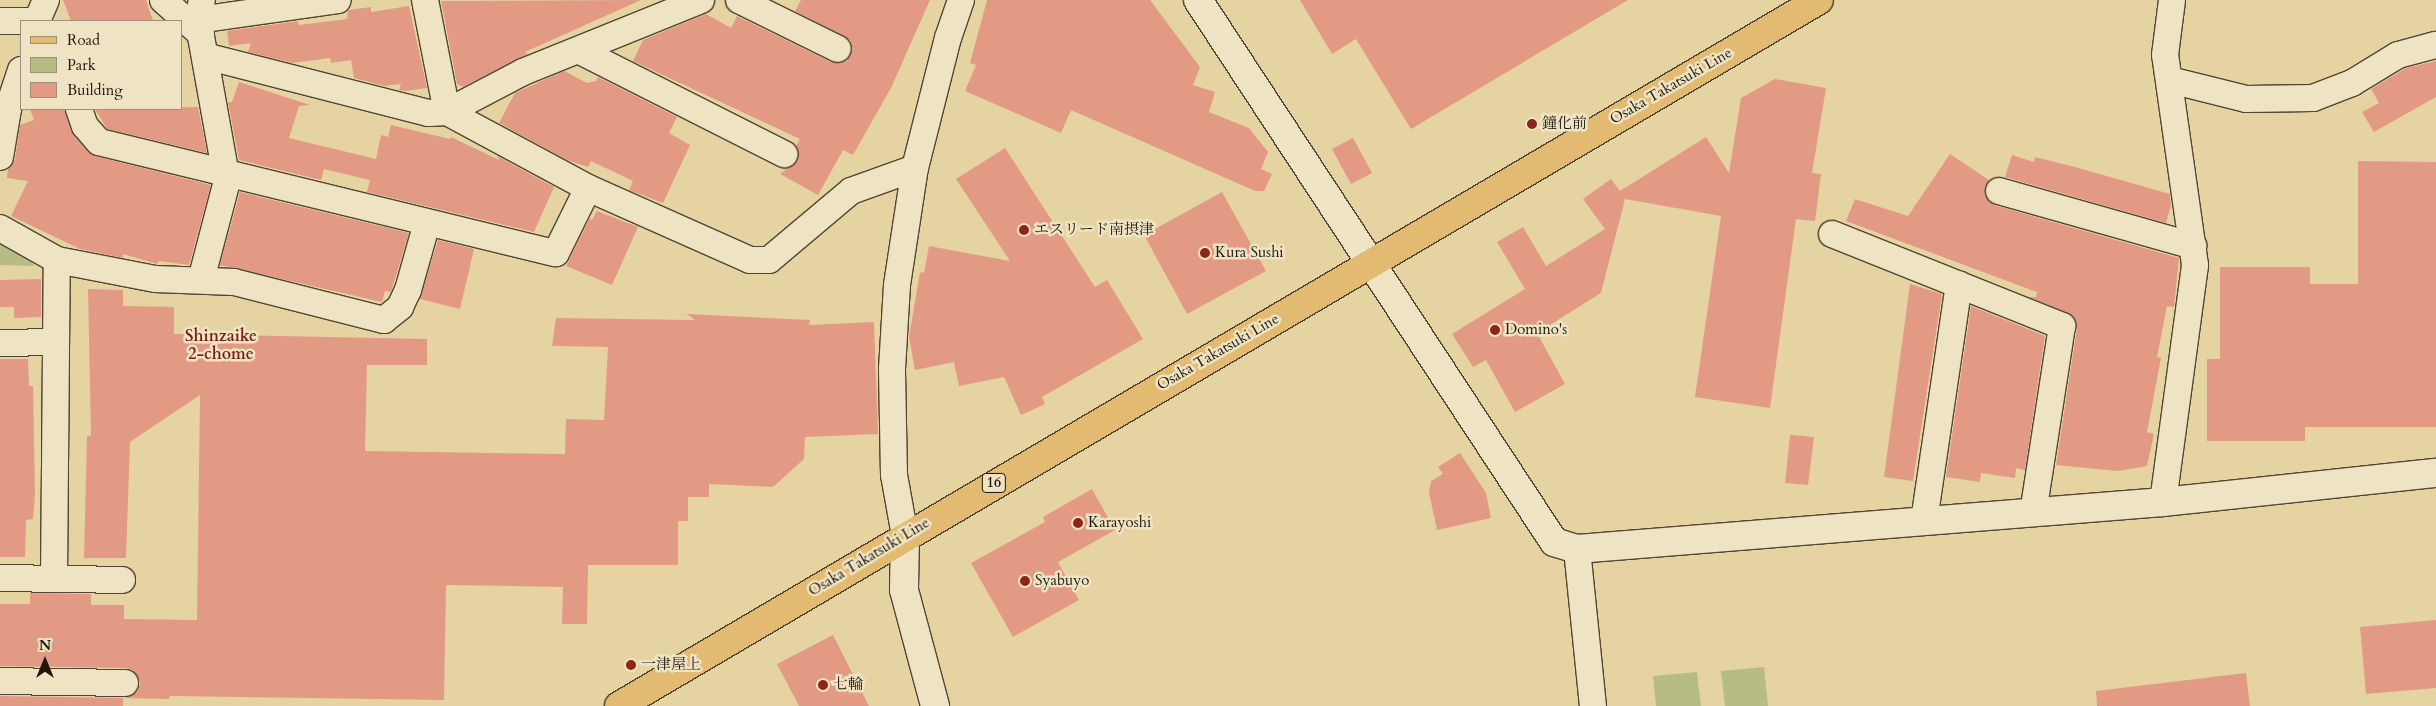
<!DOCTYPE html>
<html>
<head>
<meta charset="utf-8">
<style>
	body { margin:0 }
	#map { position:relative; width:2436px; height:706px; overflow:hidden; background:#e5d4a2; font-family:Cardo,"Noto Serif JP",serif }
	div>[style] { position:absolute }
	.green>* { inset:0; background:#b6bc84 }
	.building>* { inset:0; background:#e29a85 }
	.roads { filter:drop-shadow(1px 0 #504633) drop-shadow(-1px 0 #504633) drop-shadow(0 1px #504633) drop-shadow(0 -1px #504633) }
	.street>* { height:26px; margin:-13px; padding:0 13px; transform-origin:13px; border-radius:13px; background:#eee3c3 }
	.secondary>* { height:28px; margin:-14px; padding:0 14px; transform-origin:14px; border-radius:14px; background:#eee3c3 }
	.primary>* { height:28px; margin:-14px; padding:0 14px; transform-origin:14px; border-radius:14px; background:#e2ba71 }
	.dots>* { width:14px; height:14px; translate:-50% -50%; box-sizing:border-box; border:2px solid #eee3c3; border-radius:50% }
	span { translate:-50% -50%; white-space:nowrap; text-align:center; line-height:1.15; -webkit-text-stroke:5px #eee3c3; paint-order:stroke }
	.shield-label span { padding:1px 4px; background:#eee3c3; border:1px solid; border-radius:4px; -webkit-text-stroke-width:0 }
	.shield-label { font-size:14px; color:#1f160e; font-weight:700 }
	.street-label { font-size:15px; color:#1f160e }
	.poi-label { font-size:15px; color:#1f160e }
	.left { translate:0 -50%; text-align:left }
	.neighbourhood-label { font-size:16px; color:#7a1f14; font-weight:700 }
	.legend { position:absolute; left:20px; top:20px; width:162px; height:90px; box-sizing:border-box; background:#eee3c3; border:1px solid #9b917b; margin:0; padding:6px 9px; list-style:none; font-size:15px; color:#1f160e }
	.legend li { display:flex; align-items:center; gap:10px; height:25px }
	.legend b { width:25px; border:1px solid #9b917b }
	.north { position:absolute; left:20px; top:636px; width:50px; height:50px; -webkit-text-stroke:4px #eee3c3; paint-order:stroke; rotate:0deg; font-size:14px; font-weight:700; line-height:20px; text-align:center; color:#1f160e }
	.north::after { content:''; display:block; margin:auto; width:18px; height:22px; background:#1f160e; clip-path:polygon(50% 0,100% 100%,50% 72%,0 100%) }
</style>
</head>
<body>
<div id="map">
	<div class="green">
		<div style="clip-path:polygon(0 240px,29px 257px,34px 266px,0 265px)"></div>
		<div style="clip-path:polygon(1764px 667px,1768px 706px,1725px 706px,1721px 671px)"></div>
		<div style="clip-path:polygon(1697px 672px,1701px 706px,1656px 706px,1653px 676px)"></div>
	</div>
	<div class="building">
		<div style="clip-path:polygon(63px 0,146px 0,153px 21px,71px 21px)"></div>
		<div style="clip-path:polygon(641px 0,525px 52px,528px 54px,463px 87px,457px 84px,441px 1px)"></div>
		<div style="clip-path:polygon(801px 0,930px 0,891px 88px,853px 155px,843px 150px,818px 195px,780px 174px,797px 161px,796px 146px,800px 139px,633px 61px,643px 40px,706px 14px,731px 28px,737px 16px,831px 62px,847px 61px,853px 49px,850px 40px,795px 11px)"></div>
		<div style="clip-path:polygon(987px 0,1150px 0,1200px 67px,1193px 85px,1215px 92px,1209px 112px,1249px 128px,1268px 152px,1261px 169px,1272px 174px,1264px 191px,1255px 191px,1071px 110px,1061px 133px,965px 91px,976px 65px,970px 63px)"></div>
		<div style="clip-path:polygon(1300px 0,1628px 0,1411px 129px,1356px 39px,1332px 54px)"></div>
		<div style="clip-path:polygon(409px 6px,427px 88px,405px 91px,399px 90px,401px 84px,384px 86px,354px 78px,351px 60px,331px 63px,330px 58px,292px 63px,248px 52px,251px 43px,229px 46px,227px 31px,298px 21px,299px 25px,347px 19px,348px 10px,371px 7px,371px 12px)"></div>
		<div style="clip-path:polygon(2436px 61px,2436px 97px,2374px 132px,2362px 112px,2379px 103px,2371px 89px,2406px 68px)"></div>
		<div style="clip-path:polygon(564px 71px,587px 83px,596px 81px,598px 77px,677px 117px,669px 133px,690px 145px,663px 203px,629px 190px,633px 181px,591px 161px,588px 167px,567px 160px,499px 123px,515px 93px)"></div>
		<div style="clip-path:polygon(1775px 79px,1826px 88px,1812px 173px,1821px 174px,1815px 221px,1796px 219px,1770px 408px,1695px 397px,1721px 216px,1625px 199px,1601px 293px,1537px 333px,1565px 384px,1515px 412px,1486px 360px,1473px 367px,1452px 334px,1525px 289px,1497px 242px,1523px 227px,1546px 266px,1605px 229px,1583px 199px,1611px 179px,1620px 191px,1706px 137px,1729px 173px,1741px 98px)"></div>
		<div style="clip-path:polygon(239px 82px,310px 105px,299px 106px,289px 138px,376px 159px,381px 135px,388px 137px,391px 125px,450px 139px,451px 137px,499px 160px,497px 156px,554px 187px,534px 232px,367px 192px,370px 180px,324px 169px,321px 180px,239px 160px,228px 102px,232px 102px)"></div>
		<div style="clip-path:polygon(198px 107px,207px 153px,107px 129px,95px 109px)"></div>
		<div style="clip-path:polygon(30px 109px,64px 109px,74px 136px,95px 156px,211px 185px,189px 265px,159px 261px,157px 264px,123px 254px,123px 258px,80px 249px,11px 216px,28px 181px,7px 178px,8px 169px,15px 159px,20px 125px,34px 120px)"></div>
		<div style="clip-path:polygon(1353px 138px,1372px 173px,1351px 184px,1332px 149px)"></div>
		<div style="clip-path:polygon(1005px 148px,1095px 287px,1107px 280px,1143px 339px,1042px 397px,1045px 404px,1021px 415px,1004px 377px,959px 386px,954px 362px,915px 370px,909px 337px,920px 272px,924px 273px,929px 246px,1010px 261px,956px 179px)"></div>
		<div style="clip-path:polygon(1950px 154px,1989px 180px,1984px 194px,1994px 205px,2179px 258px,2174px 307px,2167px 306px,2157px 357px,2161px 358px,2147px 432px,2154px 434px,2147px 466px,2118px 471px,2056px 465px,2077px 328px,2073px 316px,2029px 297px,2036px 297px,2037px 292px,1846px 221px,1855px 199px,1908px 216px)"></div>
		<div style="clip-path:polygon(2012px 155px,2034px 162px,2035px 157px,2075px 167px,2170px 194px,2171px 205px,2166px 223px,2005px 177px)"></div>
		<div style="clip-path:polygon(2358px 161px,2436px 162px,2436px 427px,2305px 427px,2305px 441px,2207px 441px,2207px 359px,2220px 359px,2220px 267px,2310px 267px,2310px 284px,2358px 284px)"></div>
		<div style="clip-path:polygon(240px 192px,409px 233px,391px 292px,385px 291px,382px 302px,220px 265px)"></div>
		<div style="clip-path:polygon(1222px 192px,1266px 271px,1187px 314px,1144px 235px)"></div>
		<div style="clip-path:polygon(597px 211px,638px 227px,612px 285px,566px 266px,590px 218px,592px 220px)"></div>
		<div style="clip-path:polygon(438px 240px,474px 249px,460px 309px,420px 299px)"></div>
		<div style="clip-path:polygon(41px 279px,41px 317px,14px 318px,14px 307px,0 307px,0 280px)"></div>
		<div style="clip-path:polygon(1910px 284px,1942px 294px,1913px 481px,1884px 477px)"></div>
		<div style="clip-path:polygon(88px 289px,123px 290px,123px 306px,174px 307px,174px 334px,427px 339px,427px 365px,367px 365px,365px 451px,565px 454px,566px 419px,604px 420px,608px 347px,552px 346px,556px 318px,695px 320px,687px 314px,810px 320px,809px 325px,874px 322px,878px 434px,805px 437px,804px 459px,773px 487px,709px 484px,709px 497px,688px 497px,688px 521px,678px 521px,678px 565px,588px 565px,587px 624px,562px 624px,563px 587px,446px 585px,444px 700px,170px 696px,169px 699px,123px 698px,123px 706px,0 706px,0 696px,125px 698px,138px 691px,140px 683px,133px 670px,125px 668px,0 666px,0 604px,30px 604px,30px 593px,91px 594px,91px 605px,124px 605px,124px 619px,197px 620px,200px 395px,130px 442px,126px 558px,84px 558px,87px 436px,91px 436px)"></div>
		<div style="clip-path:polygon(1971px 306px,2045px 336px,2025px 470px,2016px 468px,2015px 478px,1981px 473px,1980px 482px,1946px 477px)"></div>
		<div style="clip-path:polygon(0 359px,28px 359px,29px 386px,33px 386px,35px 494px,33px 519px,26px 520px,25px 557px,0 557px)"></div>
		<div style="clip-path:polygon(1790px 435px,1814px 437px,1808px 485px,1785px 483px)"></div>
		<div style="clip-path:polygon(1460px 453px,1486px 493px,1491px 518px,1437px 530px,1429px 493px,1431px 481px,1443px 474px,1438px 467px)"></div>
		<div style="clip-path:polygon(1092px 489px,1115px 530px,1058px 562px,1079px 600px,1013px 637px,971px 563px,1045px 522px,1043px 517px)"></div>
		<div style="clip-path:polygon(2436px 620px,2436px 688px,2366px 694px,2360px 627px)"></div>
		<div style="clip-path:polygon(833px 635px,869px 706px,799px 706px,777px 664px)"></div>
		<div style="clip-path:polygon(2246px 673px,2250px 706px,2097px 706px,2096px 691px)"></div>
	</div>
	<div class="roads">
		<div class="street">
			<div style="left:163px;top:0;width:51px;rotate:41.8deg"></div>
			<div style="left:425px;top:0;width:114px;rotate:78.9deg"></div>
			<div style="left:447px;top:112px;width:160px;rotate:28.3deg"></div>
			<div style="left:588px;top:188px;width:177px;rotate:24deg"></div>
			<div style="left:750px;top:260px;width:19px"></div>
			<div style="left:769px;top:260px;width:107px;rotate:-40.1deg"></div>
			<div style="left:851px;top:191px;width:68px;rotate:-19.8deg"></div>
			<div style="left:739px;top:0;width:110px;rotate:26.3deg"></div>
			<div style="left:198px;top:20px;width:141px;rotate:-8.1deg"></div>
			<div style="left:0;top:21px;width:31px"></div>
			<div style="left:37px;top:21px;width:23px;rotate:-67deg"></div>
			<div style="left:580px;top:51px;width:229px;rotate:26.8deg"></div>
			<div style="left:205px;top:56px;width:231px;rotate:14.3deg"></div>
			<div style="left:429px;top:113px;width:18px;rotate:-3deg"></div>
			<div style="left:447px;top:112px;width:86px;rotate:-27.8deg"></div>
			<div style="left:523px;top:72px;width:192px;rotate:-22deg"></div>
			<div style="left:2170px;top:80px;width:78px;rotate:14deg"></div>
			<div style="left:2246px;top:99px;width:67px;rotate:-0.9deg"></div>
			<div style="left:2313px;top:98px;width:42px;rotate:-21deg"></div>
			<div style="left:2352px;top:83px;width:54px;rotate:-31.3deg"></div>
			<div style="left:2398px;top:55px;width:39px;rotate:-15deg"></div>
			<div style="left:79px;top:109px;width:18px;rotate:71deg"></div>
			<div style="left:85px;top:126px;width:21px;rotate:49deg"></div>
			<div style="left:99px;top:142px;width:470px;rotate:13.7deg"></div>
			<div style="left:556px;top:253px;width:72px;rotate:-63.8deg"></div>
			<div style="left:0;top:157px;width:49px;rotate:-80.5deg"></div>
			<div style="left:8px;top:109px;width:41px;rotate:-71.6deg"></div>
			<div style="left:1999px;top:191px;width:202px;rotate:15.8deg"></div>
			<div style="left:0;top:228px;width:65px;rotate:29.3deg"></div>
			<div style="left:57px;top:260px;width:100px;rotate:11deg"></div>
			<div style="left:155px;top:279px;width:79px;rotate:2.2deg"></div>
			<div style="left:234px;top:282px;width:155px;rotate:14.2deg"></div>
			<div style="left:384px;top:320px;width:21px;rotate:-39deg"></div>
			<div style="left:400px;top:307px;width:19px;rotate:-65deg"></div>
			<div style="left:408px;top:290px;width:70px;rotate:-74.2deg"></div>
			<div style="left:1832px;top:234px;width:248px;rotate:21.8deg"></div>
			<div style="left:2062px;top:326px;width:189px;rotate:98.8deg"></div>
			<div style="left:201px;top:280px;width:102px;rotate:-75.3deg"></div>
			<div style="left:227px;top:181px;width:164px;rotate:-100.2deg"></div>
			<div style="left:198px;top:20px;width:20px;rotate:-79deg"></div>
			<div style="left:0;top:343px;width:56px;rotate:-1deg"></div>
			<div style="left:2163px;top:502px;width:239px;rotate:-82.3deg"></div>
			<div style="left:2195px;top:265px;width:212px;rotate:-98.1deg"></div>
			<div style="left:2165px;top:55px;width:55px;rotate:-82.7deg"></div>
			<div style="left:1924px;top:521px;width:239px;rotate:-81.6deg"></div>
			<div style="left:905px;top:536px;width:62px;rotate:-100.2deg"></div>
			<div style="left:894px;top:475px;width:106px;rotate:-91.1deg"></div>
			<div style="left:892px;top:369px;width:84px;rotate:-86.6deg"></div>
			<div style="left:897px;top:285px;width:118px;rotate:-81.3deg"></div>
			<div style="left:915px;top:168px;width:134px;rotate:-75.8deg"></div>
			<div style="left:948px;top:38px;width:40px;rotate:-71.1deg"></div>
			<div style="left:1577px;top:549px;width:158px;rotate:84.2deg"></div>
			<div style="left:0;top:578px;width:122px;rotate:0.9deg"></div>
			<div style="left:54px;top:579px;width:319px;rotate:-89.5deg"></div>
			<div style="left:0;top:681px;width:125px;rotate:0.9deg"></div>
		</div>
		<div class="secondary">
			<div style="left:1198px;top:0;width:648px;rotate:56.7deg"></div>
			<div style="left:1554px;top:542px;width:24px;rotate:17deg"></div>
			<div style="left:1577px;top:549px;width:588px;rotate:-4.59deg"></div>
			<div style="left:2163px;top:502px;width:275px;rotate:-6.1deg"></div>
			<div style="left:905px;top:536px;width:54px;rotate:91.1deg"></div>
			<div style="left:904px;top:590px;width:120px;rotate:75deg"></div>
		</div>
		<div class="primary">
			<div style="left:619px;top:706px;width:1392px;rotate:-30.47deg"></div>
		</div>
	</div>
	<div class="dots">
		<div style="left:1532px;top:124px;background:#8f2418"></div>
		<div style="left:1024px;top:230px;background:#8f2418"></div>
		<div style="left:1205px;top:253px;background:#8f2418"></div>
		<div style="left:1495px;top:330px;background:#8f2418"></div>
		<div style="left:1078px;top:523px;background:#8f2418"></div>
		<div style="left:1025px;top:581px;background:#8f2418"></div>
		<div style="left:631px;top:665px;background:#8f2418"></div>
		<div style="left:823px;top:685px;background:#8f2418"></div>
	</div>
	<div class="shield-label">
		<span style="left:994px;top:483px">16</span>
	</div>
	<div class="street-label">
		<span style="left:1671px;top:86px;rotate:-30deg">Osaka Takatsuki Line</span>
		<span style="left:1218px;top:352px;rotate:-30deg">Osaka Takatsuki Line</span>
		<span style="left:869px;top:557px;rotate:-31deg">Osaka Takatsuki Line</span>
	</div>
	<div class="poi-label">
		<span class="left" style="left:1542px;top:124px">鐘化前</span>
		<span class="left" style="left:1034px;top:230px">エスリード南摂津</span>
		<span class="left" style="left:1215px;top:253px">Kura Sushi</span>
		<span class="left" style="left:1505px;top:330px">Domino's</span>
		<span class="left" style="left:1088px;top:523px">Karayoshi</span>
		<span class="left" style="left:1035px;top:581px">Syabuyo</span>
		<span class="left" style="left:641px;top:665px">一津屋上</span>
		<span class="left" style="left:833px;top:685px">七輪</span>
	</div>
	<div class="neighbourhood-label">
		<span style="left:221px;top:345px">Shinzaike<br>2-chome</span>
	</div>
	<ul class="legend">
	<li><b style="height:6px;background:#e2ba71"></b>Road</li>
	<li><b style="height:14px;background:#b6bc84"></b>Park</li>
	<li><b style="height:14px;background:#e29a85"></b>Building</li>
	</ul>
	<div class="north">N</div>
</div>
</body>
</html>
